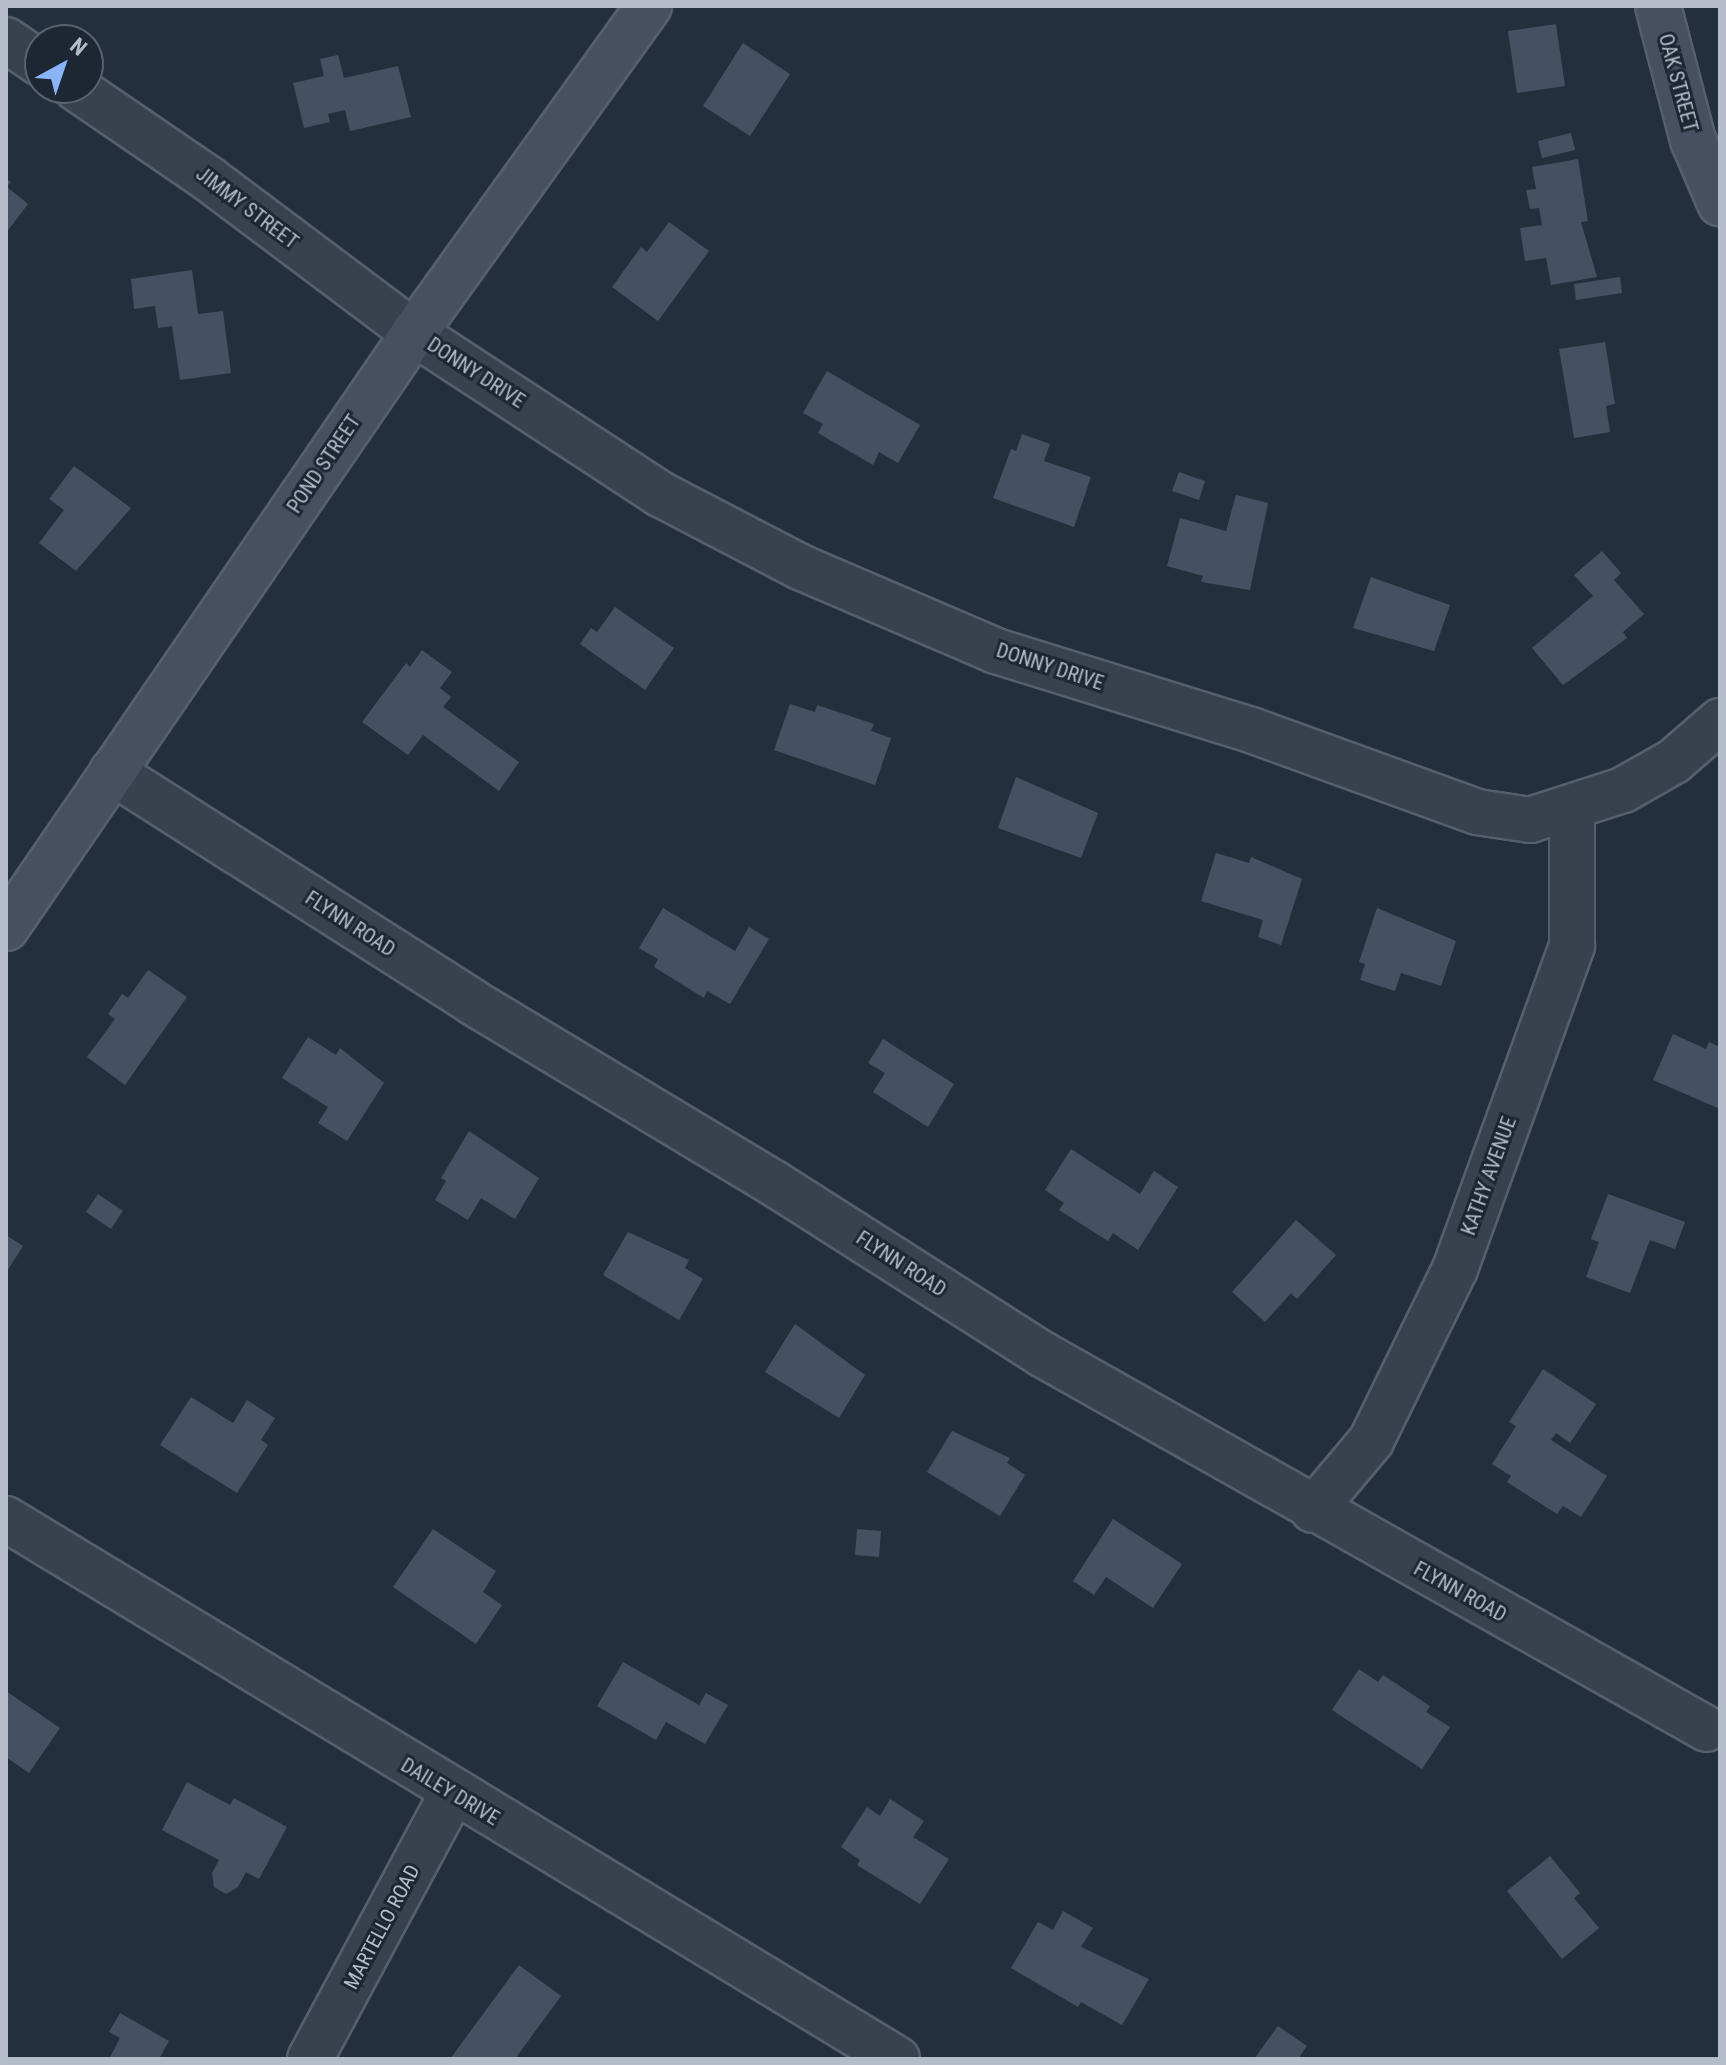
<!DOCTYPE html>
<html>
<head>
<meta charset="utf-8">
<style>
	body { margin:0 }
	#map { position:relative; width:1726px; height:2065px; overflow:hidden; background:#242f3e; font-family:"Roboto Condensed",sans-serif }
	div>[style] { position:absolute }
	.building>* { inset:0; background:#455162 }
	.roads { filter:drop-shadow(2px 0 #565f6c) drop-shadow(-2px 0 #565f6c) drop-shadow(0 2px #565f6c) drop-shadow(0 -2px #565f6c) }
	.street>* { height:44px; margin:-22px; padding:0 22px; transform-origin:22px; border-radius:22px; background:#38414e }
	.secondary>* { height:44px; margin:-22px; padding:0 22px; transform-origin:22px; border-radius:22px; background:#465061 }
	span { translate:-50% -50%; white-space:nowrap; text-align:center; line-height:1.15; -webkit-text-stroke:6px #1d2633; paint-order:stroke }
	.street-label { font-size:20px; color:#b4bcc9 }
	.frame { position:absolute; inset:0; border:8px solid #b4bcc9; pointer-events:none }
	.north { position:absolute; left:24px; top:24px; width:80px; height:80px; box-sizing:border-box; background:#1d2633; border:2px solid #59626f; border-radius:50%; rotate:40deg; font-size:22px; font-weight:700; line-height:32px; text-align:center; color:#b4bcc9 }
	.north::after { content:''; display:block; margin:auto; width:28px; height:36px; background:#8ab4f8; clip-path:polygon(50% 0,100% 100%,50% 72%,0 100%) }
</style>
</head>
<body>
<div id="map">
	<div class="building">
		<div style="clip-path:polygon(1556px 24px,1565px 86px,1517px 93px,1508px 31px)"></div>
		<div style="clip-path:polygon(743px 43px,790px 74px,750px 136px,703px 106px)"></div>
		<div style="clip-path:polygon(338px 55px,344px 78px,398px 66px,411px 117px,350px 131px,345px 110px,328px 114px,330px 122px,304px 128px,293px 83px,324px 76px,320px 59px)"></div>
		<div style="clip-path:polygon(1571px 133px,1575px 150px,1542px 158px,1538px 141px)"></div>
		<div style="clip-path:polygon(1578px 159px,1588px 221px,1581px 222px,1597px 277px,1551px 285px,1546px 258px,1525px 261px,1520px 228px,1542px 225px,1539px 208px,1530px 209px,1526px 190px,1536px 189px,1532px 167px)"></div>
		<div style="clip-path:polygon(6px 178px,11px 182px,7px 187px,28px 204px,6px 233px)"></div>
		<div style="clip-path:polygon(669px 222px,709px 251px,658px 321px,612px 287px,641px 247px,647px 252px)"></div>
		<div style="clip-path:polygon(192px 270px,198px 314px,223px 311px,231px 373px,180px 380px,172px 326px,158px 328px,155px 306px,134px 309px,131px 279px)"></div>
		<div style="clip-path:polygon(1620px 277px,1622px 293px,1576px 300px,1574px 284px)"></div>
		<div style="clip-path:polygon(1605px 342px,1615px 404px,1606px 406px,1610px 432px,1574px 438px,1559px 349px)"></div>
		<div style="clip-path:polygon(827px 371px,920px 425px,898px 463px,879px 452px,873px 465px,818px 433px,823px 424px,803px 413px)"></div>
		<div style="clip-path:polygon(1022px 434px,1050px 444px,1044px 461px,1091px 477px,1074px 527px,993px 498px,1011px 449px,1016px 451px)"></div>
		<div style="clip-path:polygon(74px 466px,131px 508px,76px 571px,39px 543px,64px 510px,49px 499px)"></div>
		<div style="clip-path:polygon(1179px 472px,1205px 481px,1199px 500px,1172px 491px)"></div>
		<div style="clip-path:polygon(1236px 495px,1268px 503px,1250px 590px,1201px 582px,1203px 576px,1167px 566px,1180px 518px,1226px 531px)"></div>
		<div style="clip-path:polygon(1602px 551px,1621px 573px,1614px 580px,1644px 614px,1623px 632px,1627px 638px,1563px 685px,1532px 648px,1593px 596px,1574px 575px)"></div>
		<div style="clip-path:polygon(1371px 577px,1450px 605px,1434px 651px,1353px 628px)"></div>
		<div style="clip-path:polygon(615px 607px,674px 648px,645px 690px,580px 644px,591px 628px,597px 632px)"></div>
		<div style="clip-path:polygon(422px 650px,452px 672px,440px 688px,451px 697px,443px 707px,519px 762px,499px 791px,423px 735px,408px 755px,362px 722px,406px 663px,410px 667px)"></div>
		<div style="clip-path:polygon(790px 704px,815px 712px,817px 705px,874px 724px,871px 731px,891px 738px,875px 785px,774px 750px)"></div>
		<div style="clip-path:polygon(1016px 777px,1098px 813px,1081px 858px,998px 828px)"></div>
		<div style="clip-path:polygon(1216px 853px,1249px 863px,1251px 857px,1302px 879px,1281px 945px,1258px 937px,1263px 920px,1201px 901px)"></div>
		<div style="clip-path:polygon(663px 908px,735px 951px,749px 927px,769px 939px,730px 1004px,707px 991px,704px 998px,654px 967px,658px 959px,639px 948px)"></div>
		<div style="clip-path:polygon(1377px 908px,1456px 941px,1441px 986px,1401px 973px,1395px 991px,1360px 980px,1365px 964px,1359px 962px)"></div>
		<div style="clip-path:polygon(148px 970px,187px 997px,125px 1085px,87px 1057px,115px 1019px,108px 1014px,122px 994px,128px 998px)"></div>
		<div style="clip-path:polygon(1673px 1034px,1706px 1049px,1709px 1042px,1720px 1047px,1720px 1109px,1653px 1080px)"></div>
		<div style="clip-path:polygon(308px 1037px,336px 1055px,340px 1048px,384px 1083px,347px 1141px,318px 1123px,328px 1107px,282px 1078px)"></div>
		<div style="clip-path:polygon(883px 1039px,954px 1084px,928px 1127px,873px 1092px,885px 1073px,868px 1063px)"></div>
		<div style="clip-path:polygon(469px 1131px,539px 1178px,515px 1219px,481px 1198px,468px 1220px,435px 1200px,446px 1181px,441px 1178px)"></div>
		<div style="clip-path:polygon(1071px 1149px,1140px 1194px,1154px 1171px,1178px 1187px,1138px 1250px,1113px 1233px,1108px 1241px,1059px 1210px,1064px 1203px,1045px 1190px)"></div>
		<div style="clip-path:polygon(98px 1194px,123px 1211px,111px 1229px,86px 1212px)"></div>
		<div style="clip-path:polygon(1608px 1194px,1685px 1222px,1675px 1249px,1650px 1240px,1630px 1293px,1586px 1277px,1599px 1242px,1591px 1239px)"></div>
		<div style="clip-path:polygon(1296px 1220px,1336px 1255px,1297px 1299px,1291px 1293px,1265px 1322px,1232px 1292px)"></div>
		<div style="clip-path:polygon(628px 1232px,689px 1260px,685px 1268px,703px 1279px,679px 1320px,603px 1275px)"></div>
		<div style="clip-path:polygon(6px 1235px,23px 1246px,6px 1273px)"></div>
		<div style="clip-path:polygon(795px 1324px,865px 1375px,839px 1418px,765px 1372px)"></div>
		<div style="clip-path:polygon(1543px 1369px,1596px 1404px,1570px 1443px,1556px 1433px,1551px 1440px,1607px 1476px,1581px 1517px,1563px 1506px,1557px 1514px,1507px 1482px,1511px 1476px,1492px 1464px,1516px 1426px,1509px 1422px)"></div>
		<div style="clip-path:polygon(191px 1397px,233px 1423px,247px 1400px,275px 1418px,261px 1440px,268px 1445px,237px 1493px,160px 1445px)"></div>
		<div style="clip-path:polygon(952px 1431px,1010px 1458px,1007px 1463px,1025px 1475px,1000px 1516px,927px 1472px)"></div>
		<div style="clip-path:polygon(1113px 1519px,1182px 1564px,1153px 1608px,1106px 1577px,1094px 1595px,1073px 1581px)"></div>
		<div style="clip-path:polygon(433px 1529px,496px 1571px,483px 1592px,502px 1605px,476px 1644px,393px 1587px)"></div>
		<div style="clip-path:polygon(857px 1529px,881px 1531px,879px 1557px,855px 1555px)"></div>
		<div style="clip-path:polygon(623px 1662px,699px 1705px,706px 1693px,728px 1705px,705px 1744px,666px 1722px,656px 1740px,597px 1706px)"></div>
		<div style="clip-path:polygon(1359px 1669px,1378px 1682px,1383px 1675px,1430px 1706px,1426px 1712px,1450px 1727px,1422px 1769px,1332px 1710px)"></div>
		<div style="clip-path:polygon(6px 1691px,60px 1728px,29px 1773px,6px 1757px)"></div>
		<div style="clip-path:polygon(187px 1782px,230px 1805px,234px 1798px,287px 1827px,259px 1879px,246px 1872px,238px 1887px,226px 1894px,214px 1887px,212px 1873px,219px 1860px,162px 1830px)"></div>
		<div style="clip-path:polygon(890px 1799px,924px 1821px,913px 1837px,949px 1859px,920px 1904px,857px 1865px,860px 1860px,841px 1847px,867px 1807px,880px 1816px)"></div>
		<div style="clip-path:polygon(1550px 1856px,1580px 1893px,1574px 1898px,1599px 1928px,1562px 1959px,1507px 1891px)"></div>
		<div style="clip-path:polygon(1063px 1911px,1093px 1928px,1081px 1947px,1149px 1979px,1122px 2025px,1081px 2002px,1078px 2007px,1011px 1968px,1038px 1922px,1053px 1930px)"></div>
		<div style="clip-path:polygon(519px 1965px,561px 1996px,515px 2059px,450px 2059px)"></div>
		<div style="clip-path:polygon(120px 2013px,169px 2041px,159px 2059px,109px 2059px,120px 2038px,109px 2032px)"></div>
		<div style="clip-path:polygon(1278px 2026px,1307px 2046px,1298px 2059px,1254px 2059px)"></div>
	</div>
	<div class="roads">
		<div class="street">
			<div style="left:6px;top:40px;width:41px;rotate:34.1deg"></div>
			<div style="left:76px;top:88px;width:161px;rotate:34.4deg"></div>
			<div style="left:209px;top:179px;width:256px;rotate:36.9deg"></div>
			<div style="left:414px;top:333px;width:294px;rotate:33.2deg"></div>
			<div style="left:660px;top:494px;width:158px;rotate:27.5deg"></div>
			<div style="left:800px;top:567px;width:213px;rotate:23.2deg"></div>
			<div style="left:996px;top:651px;width:267px;rotate:17.2deg"></div>
			<div style="left:1251px;top:730px;width:240px;rotate:19.9deg"></div>
			<div style="left:1477px;top:812px;width:54px;rotate:8.6deg"></div>
			<div style="left:1530px;top:820px;width:98px;rotate:-17.9deg"></div>
			<div style="left:1623px;top:790px;width:59px;rotate:-29.6deg"></div>
			<div style="left:1674px;top:761px;width:61px;rotate:-41deg"></div>
			<div style="left:112px;top:772px;width:429px;rotate:32.5deg"></div>
			<div style="left:474px;top:1003px;width:348px;rotate:31deg"></div>
			<div style="left:772px;top:1182px;width:320px;rotate:32.5deg"></div>
			<div style="left:1042px;top:1354px;width:763px;rotate:29.42deg"></div>
			<div style="left:1313px;top:1510px;width:90px;rotate:-50deg"></div>
			<div style="left:1371px;top:1441px;width:191px;rotate:-64deg"></div>
			<div style="left:1455px;top:1269px;width:344px;rotate:-70.1deg"></div>
			<div style="left:1572px;top:946px;width:135px;rotate:-90deg"></div>
			<div style="left:6px;top:1519px;width:1042px;rotate:31.22deg"></div>
			<div style="left:310px;top:2059px;width:301px;rotate:-61.8deg"></div>
		</div>
		<div class="secondary">
			<div style="left:1658px;top:6px;width:138px;rotate:75.4deg"></div>
			<div style="left:1693px;top:140px;width:69px;rotate:66.8deg"></div>
			<div style="left:6px;top:928px;width:721px;rotate:-55.56deg"></div>
			<div style="left:414px;top:333px;width:403px;rotate:-54.3deg"></div>
		</div>
	</div>
	<div class="street-label">
		<span style="left:1678px;top:83px;rotate:75deg">OAK STREET</span>
		<span style="left:247px;top:208px;rotate:37deg">JIMMY STREET</span>
		<span style="left:476px;top:373px;rotate:33deg">DONNY DRIVE</span>
		<span style="left:324px;top:464px;rotate:-56deg">POND STREET</span>
		<span style="left:1050px;top:667px;rotate:18deg">DONNY DRIVE</span>
		<span style="left:350px;top:924px;rotate:33deg">FLYNN ROAD</span>
		<span style="left:1489px;top:1176px;rotate:-70deg">KATHY AVENUE</span>
		<span style="left:901px;top:1264px;rotate:33deg">FLYNN ROAD</span>
		<span style="left:1460px;top:1592px;rotate:29deg">FLYNN ROAD</span>
		<span style="left:450px;top:1792px;rotate:31deg">DAILEY DRIVE</span>
		<span style="left:382px;top:1927px;rotate:-62deg">MARTELLO ROAD</span>
	</div>
	<div class="frame"></div>
	<div class="north">N</div>
</div>
</body>
</html>
